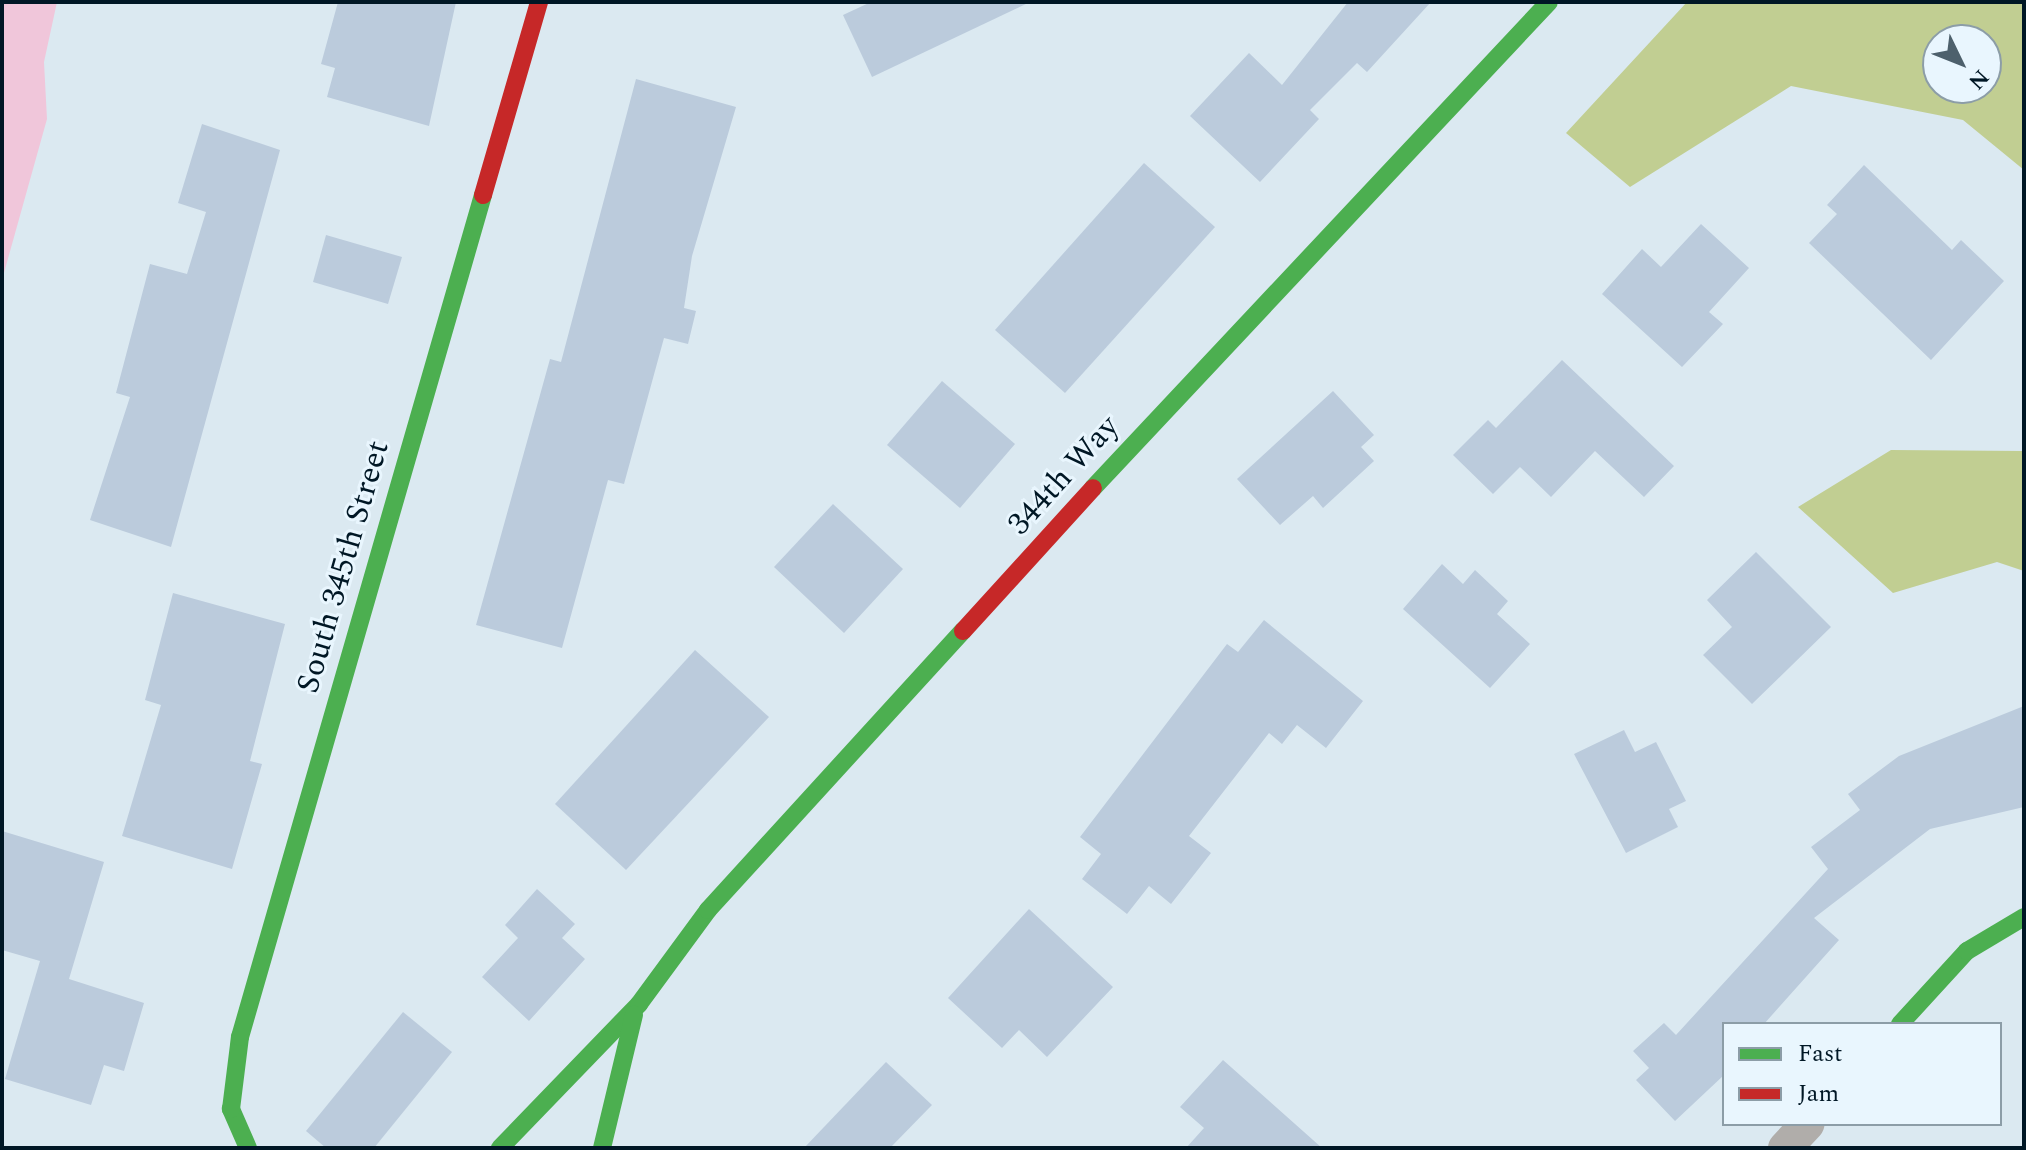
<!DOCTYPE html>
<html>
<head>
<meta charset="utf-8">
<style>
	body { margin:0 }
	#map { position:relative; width:2026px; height:1150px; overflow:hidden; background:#dbe9f1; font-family:Spectral,serif }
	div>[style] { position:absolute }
	.forest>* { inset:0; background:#c1ce92 }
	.water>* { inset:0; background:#f0c6da }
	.building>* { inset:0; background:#bbcbdc }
	.street>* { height:34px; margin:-17px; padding:0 17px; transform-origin:17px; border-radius:17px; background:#b0adaa }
	.fast>* { height:18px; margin:-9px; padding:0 9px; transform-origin:9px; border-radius:9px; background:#4caf50 }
	.jam>* { height:18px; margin:-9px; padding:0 9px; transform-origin:9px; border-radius:9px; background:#c62828 }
	span { translate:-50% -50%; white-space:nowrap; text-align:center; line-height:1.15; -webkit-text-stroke:6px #e9f6fe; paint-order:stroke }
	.street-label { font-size:32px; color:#001725 }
	.frame { position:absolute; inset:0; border:4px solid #001725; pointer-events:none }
	.legend { position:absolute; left:1722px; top:1022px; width:280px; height:104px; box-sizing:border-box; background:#e9f6fe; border:2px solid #8c9da7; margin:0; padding:10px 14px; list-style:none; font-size:24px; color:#001725 }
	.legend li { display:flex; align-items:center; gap:16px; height:40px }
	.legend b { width:40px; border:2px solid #8c9da7 }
	.north { position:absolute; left:1922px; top:24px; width:80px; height:80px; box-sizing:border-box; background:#e9f6fe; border:2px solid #8c9da7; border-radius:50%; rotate:133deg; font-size:22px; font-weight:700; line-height:32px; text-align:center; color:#001725 }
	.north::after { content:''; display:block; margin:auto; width:28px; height:36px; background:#4d606c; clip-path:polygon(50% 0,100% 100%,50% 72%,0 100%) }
</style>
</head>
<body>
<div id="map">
	<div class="forest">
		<div style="clip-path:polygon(evenodd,1687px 2px,2024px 2px,2024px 170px,1963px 120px,1791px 86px,1630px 187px,1566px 133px,1687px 2px,1938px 40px,1986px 40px,1986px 88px,1938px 88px,1938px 40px)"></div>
		<div style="clip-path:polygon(1891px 450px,2024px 451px,2024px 571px,1997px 562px,1893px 593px,1798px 507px)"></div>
	</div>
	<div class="water">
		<div style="clip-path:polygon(2px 2px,57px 2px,44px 62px,47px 119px,2px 280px)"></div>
	</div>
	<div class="building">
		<div style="clip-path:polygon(338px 2px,456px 2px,429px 126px,327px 97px,335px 68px,321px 64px)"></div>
		<div style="clip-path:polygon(871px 2px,1030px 2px,872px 77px,843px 15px)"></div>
		<div style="clip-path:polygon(1348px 2px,1431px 2px,1367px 72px,1357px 63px,1310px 110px,1319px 119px,1260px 182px,1190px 116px,1249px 53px,1282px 85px)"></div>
		<div style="clip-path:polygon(636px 79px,736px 107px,692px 256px,684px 308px,696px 311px,688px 344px,664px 338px,624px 484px,608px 480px,562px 648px,476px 625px,550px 359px,561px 362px)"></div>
		<div style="clip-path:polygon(202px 124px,280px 150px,171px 547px,90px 520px,130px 397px,116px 393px,150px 264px,187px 274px,206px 212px,178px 203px)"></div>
		<div style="clip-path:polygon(1144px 163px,1215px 227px,1065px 393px,995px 330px)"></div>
		<div style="clip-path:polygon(1864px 165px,1952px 250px,1961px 240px,2004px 281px,1931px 360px,1809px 243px,1837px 214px,1827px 205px)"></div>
		<div style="clip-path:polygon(1701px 224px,1749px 268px,1709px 312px,1723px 324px,1682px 367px,1602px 294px,1642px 249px,1661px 267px)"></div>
		<div style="clip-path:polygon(326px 235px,402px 257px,388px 304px,313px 282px)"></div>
		<div style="clip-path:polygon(1562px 360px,1674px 466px,1644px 497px,1595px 451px,1551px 497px,1520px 467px,1493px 494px,1453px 455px,1488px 420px,1496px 428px)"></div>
		<div style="clip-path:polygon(942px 381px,1015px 444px,960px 508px,887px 445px)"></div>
		<div style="clip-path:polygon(1333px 391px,1374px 435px,1361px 447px,1374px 461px,1323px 508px,1313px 496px,1280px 525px,1237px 479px)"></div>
		<div style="clip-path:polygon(833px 504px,903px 569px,844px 633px,774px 567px)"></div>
		<div style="clip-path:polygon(1756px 552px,1831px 627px,1752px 704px,1703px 655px,1732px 627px,1707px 600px)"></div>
		<div style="clip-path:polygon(1442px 564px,1463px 584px,1475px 570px,1508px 601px,1497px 614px,1530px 644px,1490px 688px,1403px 609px)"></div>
		<div style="clip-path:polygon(173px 593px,285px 624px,250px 761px,262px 764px,232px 869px,122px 836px,161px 705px,145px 700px)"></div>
		<div style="clip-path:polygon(1264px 620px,1363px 701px,1326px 748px,1297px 725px,1282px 744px,1269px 733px,1189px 836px,1211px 853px,1171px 904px,1149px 886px,1127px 914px,1082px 879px,1101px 854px,1080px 837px,1227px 644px,1238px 652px)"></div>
		<div style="clip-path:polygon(695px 650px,769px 717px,626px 870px,555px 804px)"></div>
		<div style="clip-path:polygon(2024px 706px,2024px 807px,1930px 829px,1814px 918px,1839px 940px,1764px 1024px,1724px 1024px,1724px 1075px,1675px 1121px,1636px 1080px,1649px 1068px,1633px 1051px,1664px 1023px,1676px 1035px,1828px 869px,1811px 847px,1860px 810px,1848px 794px,1899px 756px)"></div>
		<div style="clip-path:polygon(1624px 730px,1635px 752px,1656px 742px,1686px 801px,1669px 809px,1678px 827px,1626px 853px,1574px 754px)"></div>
		<div style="clip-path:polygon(2px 831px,104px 862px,69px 979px,144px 1003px,124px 1071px,104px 1065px,91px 1105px,5px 1079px,40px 961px,2px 950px)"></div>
		<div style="clip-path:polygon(537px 889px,575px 924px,562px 938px,585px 959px,529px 1021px,482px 977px,518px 938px,505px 925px)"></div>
		<div style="clip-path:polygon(1029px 909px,1113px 987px,1047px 1057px,1019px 1030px,1002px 1048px,948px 998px)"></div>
		<div style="clip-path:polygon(403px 1012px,452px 1052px,374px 1148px,326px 1148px,306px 1131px)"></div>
		<div style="clip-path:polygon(1223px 1060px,1322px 1148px,1186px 1148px,1204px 1128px,1180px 1107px)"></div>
		<div style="clip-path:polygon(886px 1062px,932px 1105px,890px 1148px,804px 1148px)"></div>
	</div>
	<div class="street">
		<div style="left:1785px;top:1148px;width:33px;rotate:-47deg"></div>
	</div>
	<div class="fast">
		<div style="left:1093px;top:488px;width:666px;rotate:-46.82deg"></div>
		<div style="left:1900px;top:1024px;width:99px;rotate:-47.5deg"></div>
		<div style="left:1967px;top:951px;width:66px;rotate:-30.8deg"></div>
		<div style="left:248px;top:1148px;width:43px;rotate:-113.6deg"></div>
		<div style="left:231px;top:1109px;width:73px;rotate:-82.9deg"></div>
		<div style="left:240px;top:1037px;width:876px;rotate:-73.9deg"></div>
		<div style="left:500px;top:1148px;width:200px;rotate:-46deg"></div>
		<div style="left:639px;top:1004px;width:117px;rotate:-53.7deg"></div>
		<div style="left:708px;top:910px;width:378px;rotate:-47.6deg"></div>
		<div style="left:602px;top:1148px;width:137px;rotate:-76.5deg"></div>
	</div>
	<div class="jam">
		<div style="left:483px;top:195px;width:201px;rotate:-73.8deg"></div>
		<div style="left:963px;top:631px;width:193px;rotate:-47.7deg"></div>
	</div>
	<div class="street-label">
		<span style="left:1064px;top:476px;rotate:-48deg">344th Way</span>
		<span style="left:344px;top:567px;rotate:-74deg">South 345th Street</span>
	</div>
	<div class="frame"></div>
	<ul class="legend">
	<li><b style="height:10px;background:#4caf50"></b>Fast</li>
	<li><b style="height:10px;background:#c62828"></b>Jam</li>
	</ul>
	<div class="north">N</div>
</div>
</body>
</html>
